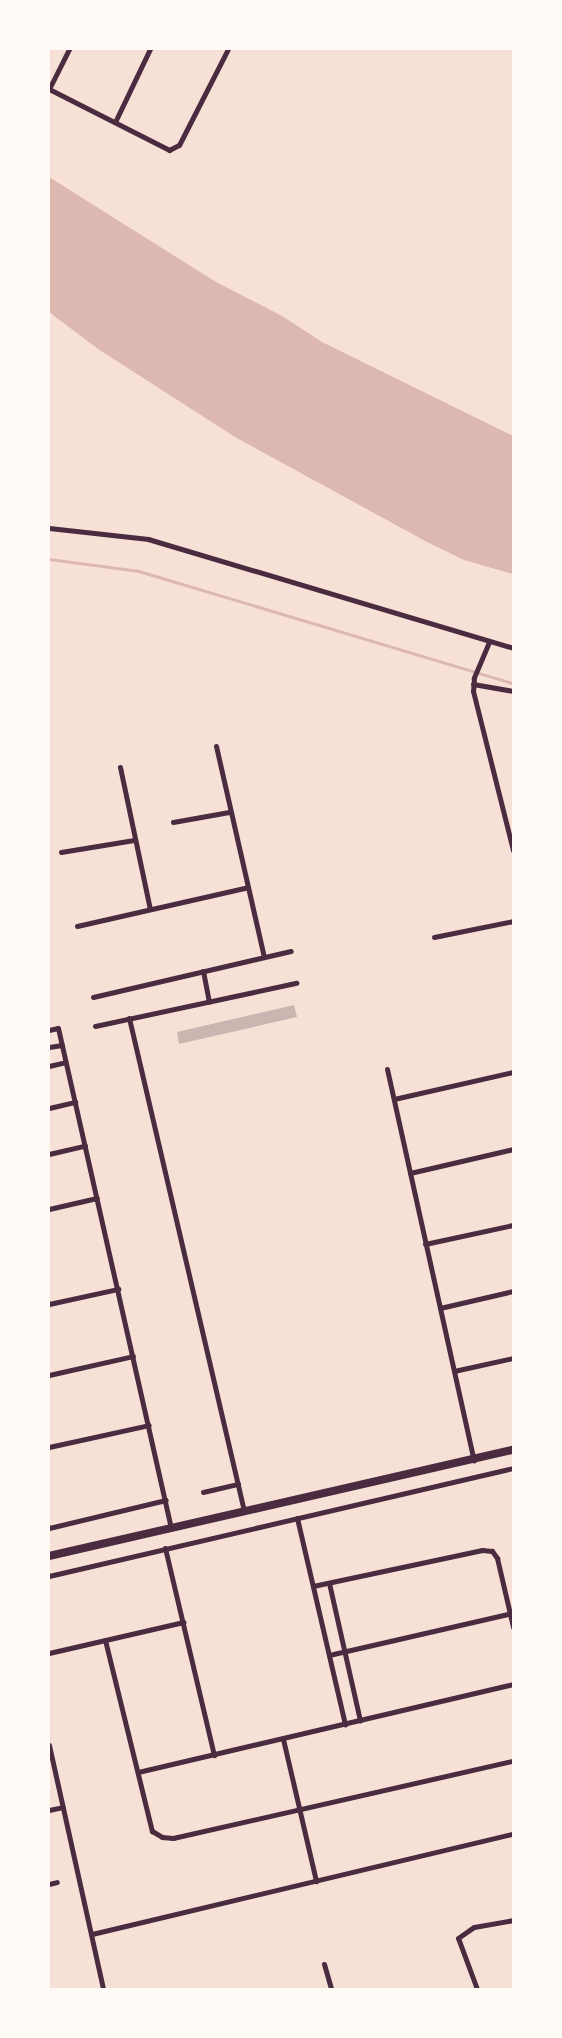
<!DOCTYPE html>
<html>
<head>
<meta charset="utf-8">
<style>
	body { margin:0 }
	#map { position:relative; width:562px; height:2038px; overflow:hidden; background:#f7e1d7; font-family:Commissioner,sans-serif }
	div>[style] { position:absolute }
	.water>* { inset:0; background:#dcb8b0 }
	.stream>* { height:2.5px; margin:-1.25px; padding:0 1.25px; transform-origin:1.25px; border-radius:1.25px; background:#dcb8b0 }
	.building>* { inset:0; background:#ccb4b1 }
	.minor>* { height:5px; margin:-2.5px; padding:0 2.5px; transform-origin:2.5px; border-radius:2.5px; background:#4a2c40 }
	.secondary>* { height:8px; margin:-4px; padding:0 4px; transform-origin:4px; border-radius:4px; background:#4a2c40 }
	span { translate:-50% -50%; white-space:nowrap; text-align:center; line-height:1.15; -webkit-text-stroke:5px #fffaf5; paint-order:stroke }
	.frame { position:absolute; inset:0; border:50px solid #fffaf5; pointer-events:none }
</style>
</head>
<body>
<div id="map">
	<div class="water">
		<div style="clip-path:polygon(49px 177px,216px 282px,282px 316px,322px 342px,513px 436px,513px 574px,464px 560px,427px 542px,235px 437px,98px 349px,49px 312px)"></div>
	</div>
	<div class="stream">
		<div style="left:49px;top:559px;width:91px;rotate:7.6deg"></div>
		<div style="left:139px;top:571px;width:390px;rotate:16.7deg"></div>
	</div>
	<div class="building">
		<div style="clip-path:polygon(294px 1005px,297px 1017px,179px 1044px,177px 1032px)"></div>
	</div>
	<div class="minor">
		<div style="left:49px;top:89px;width:135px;rotate:26.9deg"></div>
		<div style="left:169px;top:150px;width:11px;rotate:-27deg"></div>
		<div style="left:179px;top:145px;width:108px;rotate:-63deg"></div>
		<div style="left:49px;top:89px;width:45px;rotate:-63.4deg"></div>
		<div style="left:115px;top:122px;width:81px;rotate:-64.4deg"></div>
		<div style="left:49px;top:528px;width:100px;rotate:6.3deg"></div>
		<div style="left:148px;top:539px;width:381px;rotate:16.6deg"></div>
		<div style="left:489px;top:642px;width:39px;rotate:113deg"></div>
		<div style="left:474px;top:678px;width:13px;rotate:94deg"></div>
		<div style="left:473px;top:691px;width:164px;rotate:75.9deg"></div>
		<div style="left:473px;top:684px;width:41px;rotate:9.9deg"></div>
		<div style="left:216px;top:746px;width:216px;rotate:77.2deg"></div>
		<div style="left:120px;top:767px;width:145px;rotate:78.1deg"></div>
		<div style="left:173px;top:822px;width:57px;rotate:-10.1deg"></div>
		<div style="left:61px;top:852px;width:74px;rotate:-9.3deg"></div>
		<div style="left:77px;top:926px;width:175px;rotate:-12.8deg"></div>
		<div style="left:434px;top:937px;width:81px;rotate:-11.4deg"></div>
		<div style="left:203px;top:971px;width:31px;rotate:79deg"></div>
		<div style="left:93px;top:997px;width:203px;rotate:-13.1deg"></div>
		<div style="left:129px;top:1018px;width:506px;rotate:76.87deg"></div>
		<div style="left:95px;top:1026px;width:206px;rotate:-12.1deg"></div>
		<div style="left:49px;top:1030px;width:9px;rotate:-13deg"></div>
		<div style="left:58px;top:1028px;width:513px;rotate:77.27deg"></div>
		<div style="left:49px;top:1047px;width:13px;rotate:-9deg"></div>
		<div style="left:49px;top:1066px;width:17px;rotate:-13deg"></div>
		<div style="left:387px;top:1069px;width:401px;rotate:77.5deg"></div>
		<div style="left:394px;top:1099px;width:122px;rotate:-12.8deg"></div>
		<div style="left:49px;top:1108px;width:27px;rotate:-13deg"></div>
		<div style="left:49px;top:1154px;width:37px;rotate:-13deg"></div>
		<div style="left:410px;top:1173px;width:106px;rotate:-13.1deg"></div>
		<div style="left:49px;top:1209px;width:49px;rotate:-12.9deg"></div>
		<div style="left:425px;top:1244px;width:90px;rotate:-12.2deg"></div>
		<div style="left:49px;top:1304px;width:71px;rotate:-12.3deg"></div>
		<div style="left:440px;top:1308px;width:75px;rotate:-13.1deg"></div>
		<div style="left:454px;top:1371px;width:60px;rotate:-12.4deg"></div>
		<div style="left:49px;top:1375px;width:86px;rotate:-12.7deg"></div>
		<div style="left:49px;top:1447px;width:102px;rotate:-12.4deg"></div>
		<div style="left:203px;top:1492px;width:36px;rotate:-13deg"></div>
		<div style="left:297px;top:1518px;width:212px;rotate:76.9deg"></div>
		<div style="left:49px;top:1528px;width:120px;rotate:-13.5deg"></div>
		<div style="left:165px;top:1548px;width:213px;rotate:76.7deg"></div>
		<div style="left:49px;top:1576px;width:476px;rotate:-13.1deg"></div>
		<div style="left:329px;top:1583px;width:141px;rotate:77.3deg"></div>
		<div style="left:313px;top:1586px;width:173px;rotate:-12deg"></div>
		<div style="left:482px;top:1550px;width:10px;rotate:6deg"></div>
		<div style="left:492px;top:1551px;width:9px;rotate:54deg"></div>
		<div style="left:497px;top:1558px;width:71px;rotate:76.9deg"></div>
		<div style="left:105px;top:1640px;width:197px;rotate:76.2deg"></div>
		<div style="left:152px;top:1831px;width:12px;rotate:31deg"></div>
		<div style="left:162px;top:1837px;width:11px;rotate:5deg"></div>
		<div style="left:173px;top:1838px;width:349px;rotate:-12.8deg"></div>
		<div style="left:49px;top:1653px;width:138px;rotate:-13deg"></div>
		<div style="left:329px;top:1655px;width:189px;rotate:-12.9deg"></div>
		<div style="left:283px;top:1739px;width:146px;rotate:76.9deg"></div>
		<div style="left:49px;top:1745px;width:250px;rotate:77.5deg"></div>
		<div style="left:138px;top:1772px;width:385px;rotate:-13.2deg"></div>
		<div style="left:49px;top:1810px;width:14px;rotate:-12deg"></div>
		<div style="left:49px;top:1884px;width:8px;rotate:-14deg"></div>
		<div style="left:92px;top:1934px;width:433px;rotate:-13.4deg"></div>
		<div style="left:324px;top:1964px;width:26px;rotate:74deg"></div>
		<div style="left:477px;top:1989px;width:54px;rotate:-110.4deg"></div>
		<div style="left:458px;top:1938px;width:19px;rotate:-35deg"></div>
		<div style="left:474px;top:1927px;width:40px;rotate:-10deg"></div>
	</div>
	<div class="secondary">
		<div style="left:49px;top:1556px;width:476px;rotate:-12.9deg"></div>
	</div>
	<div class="frame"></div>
</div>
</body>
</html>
